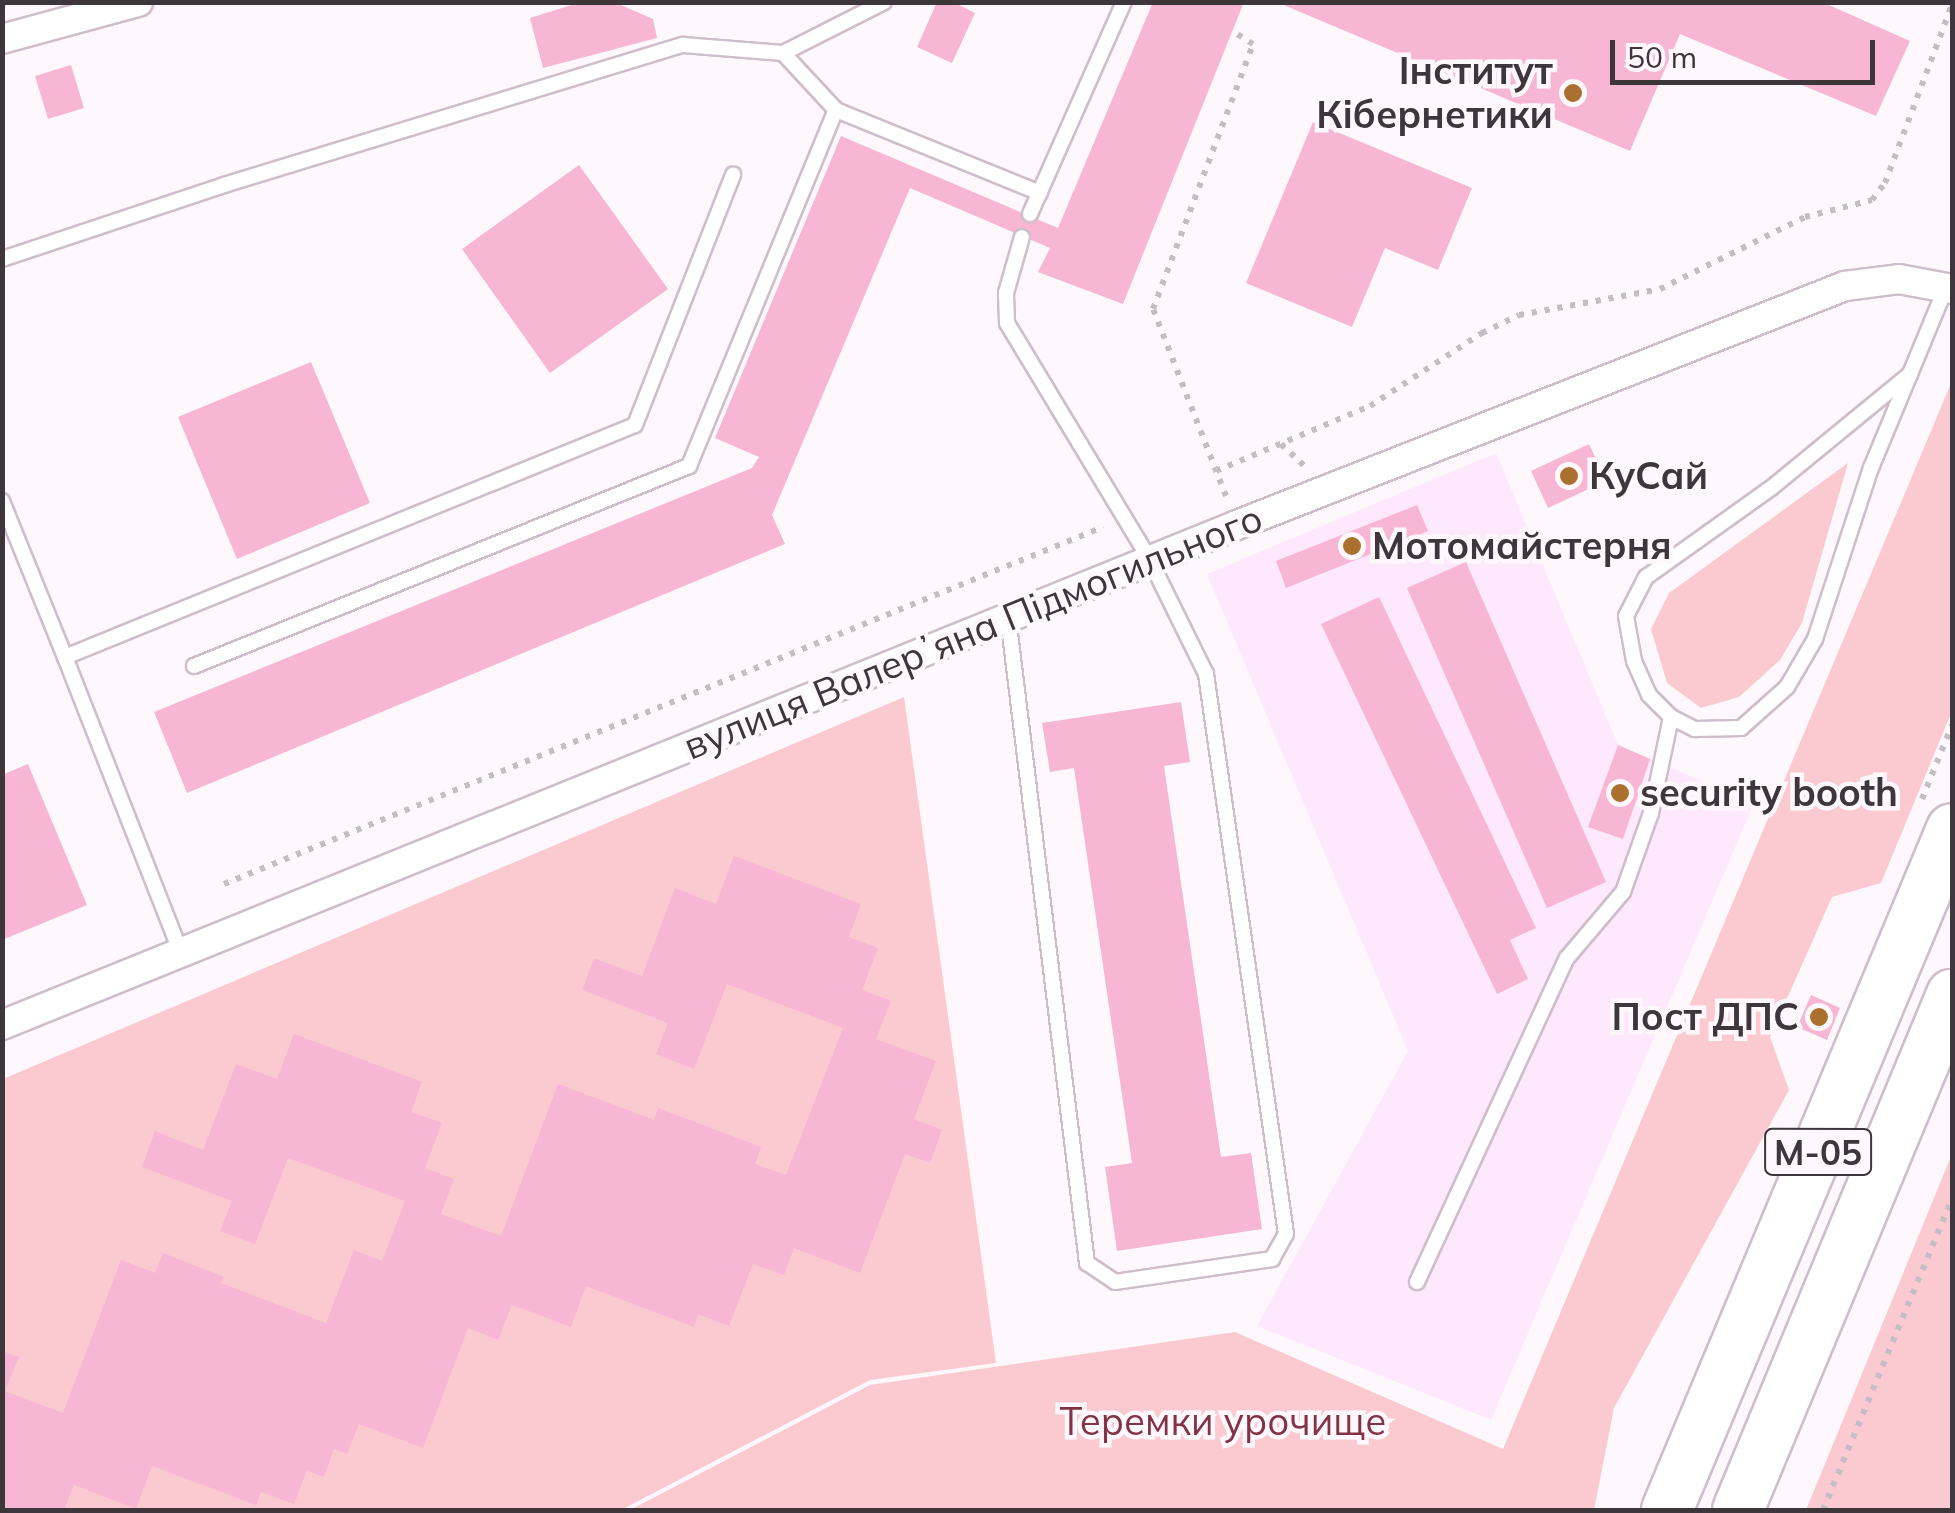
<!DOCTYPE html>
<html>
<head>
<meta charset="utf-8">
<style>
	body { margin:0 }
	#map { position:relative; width:1955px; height:1513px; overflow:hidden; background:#fef8fd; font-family:Mulish,sans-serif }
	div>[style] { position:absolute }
	.built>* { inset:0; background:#fee8fb }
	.green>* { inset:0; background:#fbcad0 }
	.building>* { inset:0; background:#f7b6d3 }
	.path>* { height:6px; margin-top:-3px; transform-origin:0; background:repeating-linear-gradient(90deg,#c4bec3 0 5px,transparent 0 13px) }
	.roads { filter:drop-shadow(2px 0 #cebecb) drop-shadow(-2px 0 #cebecb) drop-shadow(0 2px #cebecb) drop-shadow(0 -2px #cebecb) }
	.lane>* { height:14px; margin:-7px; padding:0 7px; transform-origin:7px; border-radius:7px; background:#fff }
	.street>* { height:28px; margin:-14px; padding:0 14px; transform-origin:14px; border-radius:14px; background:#fff }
	.highway>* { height:50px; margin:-25px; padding:0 25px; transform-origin:25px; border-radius:25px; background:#fff }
	.dots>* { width:28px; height:28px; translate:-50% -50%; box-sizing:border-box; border:5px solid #fef8fd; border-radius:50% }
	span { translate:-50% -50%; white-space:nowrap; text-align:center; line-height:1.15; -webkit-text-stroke:9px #fef8fd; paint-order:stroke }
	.shield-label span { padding:2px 8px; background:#fef8fd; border:2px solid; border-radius:8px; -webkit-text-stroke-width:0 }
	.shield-label { font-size:35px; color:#3d373c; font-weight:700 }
	.poi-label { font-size:38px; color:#3d373c; font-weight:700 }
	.right { translate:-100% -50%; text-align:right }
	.left { translate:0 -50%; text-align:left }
	.street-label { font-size:38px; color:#3d373c }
	.park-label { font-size:38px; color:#843245 }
	.frame { position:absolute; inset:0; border:5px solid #3d373c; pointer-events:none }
	.scale { position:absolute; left:1610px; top:40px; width:265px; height:45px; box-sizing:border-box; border:5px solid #3d373c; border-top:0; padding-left:12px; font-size:30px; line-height:35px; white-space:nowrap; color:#3d373c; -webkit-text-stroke:8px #fef8fd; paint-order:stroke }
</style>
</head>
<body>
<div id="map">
	<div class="built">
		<div style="clip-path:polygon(1496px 453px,1618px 745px,1754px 803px,1491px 1420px,1257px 1326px,1408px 1051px,1207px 574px)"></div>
	</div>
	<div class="green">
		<div style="clip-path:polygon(1952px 381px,1952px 711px,1881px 883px,1832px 897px,1770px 1037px,1789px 1090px,1614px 1408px,1594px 1510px,630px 1510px,870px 1385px,1235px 1332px,1503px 1449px)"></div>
		<div style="clip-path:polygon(1848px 463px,1802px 623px,1780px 660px,1739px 697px,1701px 708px,1667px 683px,1651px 629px,1669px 593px)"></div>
		<div style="clip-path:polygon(904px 697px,996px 1363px,870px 1380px,621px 1510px,3px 1510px,3px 1079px)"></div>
		<div style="clip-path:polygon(1952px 1154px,1952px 1510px,1806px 1510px)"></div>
	</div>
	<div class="building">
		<div style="clip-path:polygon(581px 2px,614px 2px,653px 19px,657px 38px,543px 68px,530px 18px)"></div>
		<div style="clip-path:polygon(937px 2px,953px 2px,975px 13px,952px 63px,917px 47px)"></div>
		<div style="clip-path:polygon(1153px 2px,1244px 2px,1123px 304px,1038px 272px,1050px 248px,910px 188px,772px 515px,785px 544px,187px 793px,154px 712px,752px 468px,759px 457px,715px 438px,841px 136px,1058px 228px)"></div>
		<div style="clip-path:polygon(1822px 2px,1910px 41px,1876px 116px,1680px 34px,1630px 151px,1279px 3px)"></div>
		<div style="clip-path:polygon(71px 65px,84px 108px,48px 119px,35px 76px)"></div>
		<div style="clip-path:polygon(1313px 122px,1472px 188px,1438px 270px,1385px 248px,1352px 327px,1246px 283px)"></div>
		<div style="clip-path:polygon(579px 165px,668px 289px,550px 373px,462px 249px)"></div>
		<div style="clip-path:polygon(311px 362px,370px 503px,237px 559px,178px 417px)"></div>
		<div style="clip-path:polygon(1589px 444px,1606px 481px,1548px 508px,1531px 471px)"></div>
		<div style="clip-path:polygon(1417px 505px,1428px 531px,1286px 588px,1276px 561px)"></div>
		<div style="clip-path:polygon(1466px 562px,1606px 882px,1547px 908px,1407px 588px)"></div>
		<div style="clip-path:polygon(1379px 597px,1536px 928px,1510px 940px,1528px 979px,1497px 994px,1321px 624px)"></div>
		<div style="clip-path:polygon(1181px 702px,1190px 762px,1164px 766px,1221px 1157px,1251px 1153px,1262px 1229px,1117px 1251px,1105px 1167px,1132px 1163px,1074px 768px,1050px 772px,1042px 723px)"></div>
		<div style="clip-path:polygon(1618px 745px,1650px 759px,1623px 839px,1588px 827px)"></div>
		<div style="clip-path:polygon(28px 764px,87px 905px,2px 940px,2px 775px)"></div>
		<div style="clip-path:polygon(734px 856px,861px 904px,849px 937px,878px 948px,862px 990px,891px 1001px,876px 1039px,936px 1061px,914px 1119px,942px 1130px,930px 1163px,905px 1154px,860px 1273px,794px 1248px,784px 1275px,753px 1264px,729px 1326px,698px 1314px,694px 1327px,586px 1286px,571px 1327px,512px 1305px,498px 1340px,468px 1328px,423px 1448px,359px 1424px,347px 1454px,334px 1449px,324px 1477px,307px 1470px,294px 1504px,261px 1492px,256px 1505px,152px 1466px,136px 1509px,74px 1485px,64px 1510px,2px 1510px,2px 1351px,19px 1357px,5px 1391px,63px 1413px,121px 1260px,155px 1273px,163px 1253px,224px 1277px,221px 1283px,326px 1323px,354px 1250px,382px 1261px,405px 1201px,288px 1158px,255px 1244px,220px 1231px,232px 1201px,142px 1167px,155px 1131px,203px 1150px,236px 1064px,277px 1079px,294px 1034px,422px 1082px,411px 1112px,442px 1123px,425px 1168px,454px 1179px,441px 1214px,501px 1236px,558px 1084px,654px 1120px,658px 1108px,761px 1147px,755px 1164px,786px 1175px,843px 1028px,727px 984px,694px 1069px,656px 1054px,668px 1023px,582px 990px,594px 958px,642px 976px,675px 888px,716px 904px)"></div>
		<div style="clip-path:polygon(1811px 995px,1840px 1008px,1827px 1040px,1797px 1027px)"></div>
	</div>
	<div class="path">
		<div style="left:1281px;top:444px;width:34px;rotate:43deg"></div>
		<div style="left:1216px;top:471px;width:167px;rotate:-22.9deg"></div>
		<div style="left:1370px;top:406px;width:134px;rotate:-33.1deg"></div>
		<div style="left:1482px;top:333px;width:41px;rotate:-25.9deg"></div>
		<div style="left:1519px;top:315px;width:143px;rotate:-10.4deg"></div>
		<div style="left:1660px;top:289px;width:162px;rotate:-26.4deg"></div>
		<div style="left:1805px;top:217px;width:69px;rotate:-14.2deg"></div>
		<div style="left:1872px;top:200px;width:21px;rotate:-53deg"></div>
		<div style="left:1885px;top:183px;width:190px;rotate:-69.4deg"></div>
		<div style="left:1226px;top:496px;width:201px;rotate:-111.3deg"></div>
		<div style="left:1153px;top:309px;width:283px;rotate:-69.3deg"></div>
		<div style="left:1253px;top:44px;width:25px;rotate:-148deg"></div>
		<div style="left:1922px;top:799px;width:80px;rotate:-67.9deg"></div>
		<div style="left:224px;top:884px;width:949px;rotate:-22.1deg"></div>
		<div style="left:1823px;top:1510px;width:337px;rotate:-67.5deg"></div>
	</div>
	<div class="roads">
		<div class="lane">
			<div style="left:783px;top:53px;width:113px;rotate:-26.8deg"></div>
			<div style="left:1030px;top:214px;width:232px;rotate:-66.1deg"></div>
			<div style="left:2px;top:259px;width:234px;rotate:-18.4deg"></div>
			<div style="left:224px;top:185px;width:480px;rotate:-17deg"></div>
			<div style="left:683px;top:45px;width:100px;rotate:4.6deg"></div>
			<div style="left:783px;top:53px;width:78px;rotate:47.1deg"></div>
			<div style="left:1910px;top:374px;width:180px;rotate:140.6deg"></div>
			<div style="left:1771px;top:488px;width:153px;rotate:144.5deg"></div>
			<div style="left:1646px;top:577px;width:44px;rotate:117.1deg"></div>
			<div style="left:1626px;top:616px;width:46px;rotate:79.9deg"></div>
			<div style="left:1634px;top:661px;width:37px;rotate:66deg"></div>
			<div style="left:1649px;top:695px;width:31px;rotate:45deg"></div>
			<div style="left:1671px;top:717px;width:27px;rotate:27deg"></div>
			<div style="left:1695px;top:729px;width:46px;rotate:-1.2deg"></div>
			<div style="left:1741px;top:728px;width:62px;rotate:-41.7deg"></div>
			<div style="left:1787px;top:687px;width:56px;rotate:-59.7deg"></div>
			<div style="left:1815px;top:639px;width:180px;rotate:-71.9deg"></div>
			<div style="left:1871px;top:468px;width:102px;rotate:-67.5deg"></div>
			<div style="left:1910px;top:374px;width:94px;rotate:-67.5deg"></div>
			<div style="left:2px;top:501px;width:168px;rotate:68deg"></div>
			<div style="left:1008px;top:617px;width:651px;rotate:83.03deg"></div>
			<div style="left:1087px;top:1263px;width:34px;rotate:34deg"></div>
			<div style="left:1115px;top:1282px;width:159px;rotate:-8.3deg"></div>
			<div style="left:1272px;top:1259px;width:29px;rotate:-61deg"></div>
			<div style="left:1286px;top:1234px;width:566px;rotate:-98.13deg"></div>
			<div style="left:1206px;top:674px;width:127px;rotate:-116.2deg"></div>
			<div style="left:1150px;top:560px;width:277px;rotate:-121.1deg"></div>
			<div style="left:1007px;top:323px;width:30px;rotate:-92deg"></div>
			<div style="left:1006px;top:293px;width:58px;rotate:-74.1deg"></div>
			<div style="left:194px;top:666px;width:534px;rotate:-22deg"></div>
			<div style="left:689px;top:466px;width:385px;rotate:-67.6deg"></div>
			<div style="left:836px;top:110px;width:220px;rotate:22.1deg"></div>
			<div style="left:181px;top:953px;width:318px;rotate:-111.4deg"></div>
			<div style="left:65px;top:657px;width:615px;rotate:-22.15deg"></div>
			<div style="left:635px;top:425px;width:269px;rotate:-68.6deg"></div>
			<div style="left:1417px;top:1282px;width:357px;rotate:-65.2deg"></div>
			<div style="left:1567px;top:958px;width:87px;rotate:-49.7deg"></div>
			<div style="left:1623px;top:892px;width:84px;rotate:-70.5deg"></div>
			<div style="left:1651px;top:813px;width:98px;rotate:-78.2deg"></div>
		</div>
		<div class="street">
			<div style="left:2px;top:39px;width:141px;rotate:-15.2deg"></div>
			<div style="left:2px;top:1025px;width:1332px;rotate:-22.04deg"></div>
			<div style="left:1237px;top:525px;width:653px;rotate:-21.46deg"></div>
			<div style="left:1845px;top:286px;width:54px;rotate:-7.4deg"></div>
			<div style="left:1899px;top:279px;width:54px;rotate:10.7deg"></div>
		</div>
		<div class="highway">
			<div style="left:1667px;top:1510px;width:738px;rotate:-67.29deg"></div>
			<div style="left:1738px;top:1510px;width:558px;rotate:-67.44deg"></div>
		</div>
	</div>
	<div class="dots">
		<div style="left:1573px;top:93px;background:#aa7030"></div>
		<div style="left:1569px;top:476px;background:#aa7030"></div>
		<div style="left:1352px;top:546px;background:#aa7030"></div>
		<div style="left:1620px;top:793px;background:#aa7030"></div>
		<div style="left:1819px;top:1017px;background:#aa7030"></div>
	</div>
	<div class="shield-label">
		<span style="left:1818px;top:1152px">М-05</span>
	</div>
	<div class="poi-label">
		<span class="right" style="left:1553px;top:93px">Інститут<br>Кібернетики</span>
		<span class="left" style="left:1589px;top:476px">КуСай</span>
		<span class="left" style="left:1372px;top:546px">Мотомайстерня</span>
		<span class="left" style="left:1640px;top:793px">security booth</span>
		<span class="right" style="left:1799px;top:1017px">Пост ДПС</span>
	</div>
	<div class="street-label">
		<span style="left:973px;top:632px;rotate:-22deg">вулиця Валерʼяна Підмогильного</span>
	</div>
	<div class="park-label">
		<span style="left:1223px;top:1422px">Теремки урочище</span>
	</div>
	<div class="frame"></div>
	<div class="scale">50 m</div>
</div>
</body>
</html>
